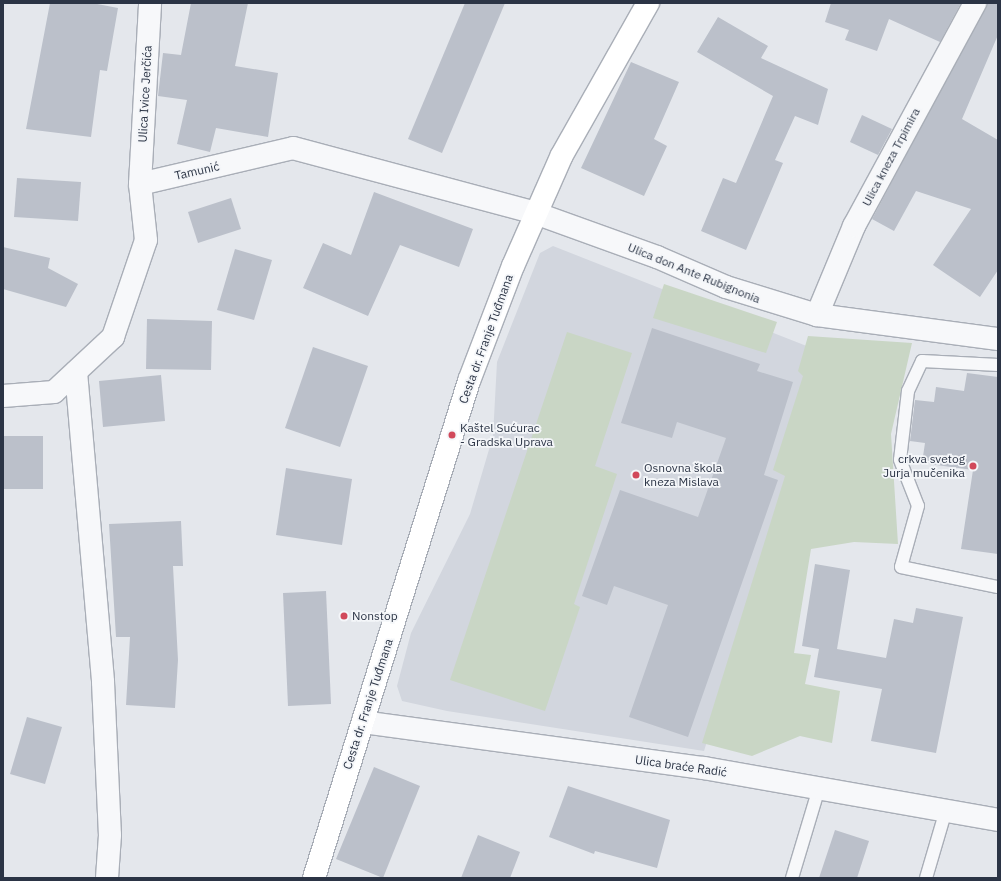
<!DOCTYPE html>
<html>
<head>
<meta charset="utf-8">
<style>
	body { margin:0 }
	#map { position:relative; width:1001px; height:881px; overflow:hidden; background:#e4e7ec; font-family:"IBM Plex Sans",sans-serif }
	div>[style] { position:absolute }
	.built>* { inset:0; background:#d2d6de }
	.green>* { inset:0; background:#c9d6c5 }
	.building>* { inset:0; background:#bbc0ca }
	.roads { filter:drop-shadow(1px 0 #a9aeb7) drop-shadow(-1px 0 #a9aeb7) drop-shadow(0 1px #a9aeb7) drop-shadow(0 -1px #a9aeb7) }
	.lane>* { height:12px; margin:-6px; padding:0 6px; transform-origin:6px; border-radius:6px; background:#f7f8fa }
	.street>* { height:22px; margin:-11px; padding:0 11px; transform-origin:11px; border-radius:11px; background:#f7f8fa }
	.secondary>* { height:22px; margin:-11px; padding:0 11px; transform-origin:11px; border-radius:11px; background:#fff }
	.dots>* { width:11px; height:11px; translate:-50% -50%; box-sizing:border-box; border:2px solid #f4f6f9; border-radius:50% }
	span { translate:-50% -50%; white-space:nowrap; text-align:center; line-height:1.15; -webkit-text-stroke:3.5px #f4f6f9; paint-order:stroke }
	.street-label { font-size:12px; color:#2b3445 }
	.poi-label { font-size:12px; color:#2b3445 }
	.left { translate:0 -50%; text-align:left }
	.right { translate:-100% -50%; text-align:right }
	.frame { position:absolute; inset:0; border:4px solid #2b3445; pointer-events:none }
</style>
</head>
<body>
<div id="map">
	<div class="built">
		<div style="clip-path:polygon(553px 246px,827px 354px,704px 751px,447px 711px,402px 701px,397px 686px,411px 633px,470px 514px,493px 436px,497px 362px,540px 253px)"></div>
	</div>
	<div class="green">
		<div style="clip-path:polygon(664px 284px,777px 322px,766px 353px,653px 318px)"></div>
		<div style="clip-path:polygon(567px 332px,632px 353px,595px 466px,617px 474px,574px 604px,580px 607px,545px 711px,450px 680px)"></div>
		<div style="clip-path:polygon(808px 336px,912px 343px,891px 434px,898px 544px,854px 542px,811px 549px,794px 653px,811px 655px,805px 684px,840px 691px,832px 743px,800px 736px,752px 756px,702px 743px,785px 476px,773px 470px,803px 376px,798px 371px)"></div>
	</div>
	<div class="building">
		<div style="clip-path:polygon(50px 3px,92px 3px,118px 8px,107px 71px,100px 70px,91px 137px,26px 129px)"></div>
		<div style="clip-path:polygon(191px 3px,248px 3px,235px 66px,278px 73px,268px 137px,216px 128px,210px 152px,177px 144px,187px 100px,158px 96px,163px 53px,181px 55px)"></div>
		<div style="clip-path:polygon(465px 3px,505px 3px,442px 153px,408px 139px)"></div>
		<div style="clip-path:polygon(831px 3px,961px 3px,940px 42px,889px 19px,877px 51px,845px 40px,849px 30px,825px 22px)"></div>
		<div style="clip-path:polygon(987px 3px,998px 3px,998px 35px,962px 119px,998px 140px,998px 270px,980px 297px,933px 265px,971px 209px,916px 191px,894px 231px,872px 219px)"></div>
		<div style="clip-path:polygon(718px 17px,768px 46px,761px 58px,828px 89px,818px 125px,795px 116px,775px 160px,783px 163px,746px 250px,701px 231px,723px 178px,736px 183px,773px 96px,697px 52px)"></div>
		<div style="clip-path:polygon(631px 62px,679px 82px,654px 139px,667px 146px,644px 196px,581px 168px)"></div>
		<div style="clip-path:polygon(862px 115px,892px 129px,878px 155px,850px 142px)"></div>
		<div style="clip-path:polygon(17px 178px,81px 182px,78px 221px,14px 217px)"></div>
		<div style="clip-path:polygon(374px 192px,473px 229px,459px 267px,400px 245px,368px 316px,303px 288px,323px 243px,351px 255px)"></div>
		<div style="clip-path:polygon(231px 198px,241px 229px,198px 243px,188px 212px)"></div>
		<div style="clip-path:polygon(3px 247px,50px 258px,48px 268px,78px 284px,66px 307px,3px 289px)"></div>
		<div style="clip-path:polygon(235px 249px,272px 260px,254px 320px,217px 310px)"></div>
		<div style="clip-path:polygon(147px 319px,212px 321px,211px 370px,146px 369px)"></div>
		<div style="clip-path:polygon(652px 328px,760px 364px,757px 371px,793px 382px,764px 475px,778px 480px,688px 737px,629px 717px,668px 605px,614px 586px,607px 605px,582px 596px,620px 490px,698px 517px,726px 438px,677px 422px,672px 438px,621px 423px)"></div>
		<div style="clip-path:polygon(313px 347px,368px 366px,340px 447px,285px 428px)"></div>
		<div style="clip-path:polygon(967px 373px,998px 377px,998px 554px,961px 549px,973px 470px,922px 463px,925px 443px,910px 441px,915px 400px,934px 402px,936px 387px,964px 391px)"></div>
		<div style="clip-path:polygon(161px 375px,165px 421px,103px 427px,99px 381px)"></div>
		<div style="clip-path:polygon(3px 436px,43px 436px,43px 489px,3px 489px)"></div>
		<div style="clip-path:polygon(286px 468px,352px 479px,342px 545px,276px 535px)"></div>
		<div style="clip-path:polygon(181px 521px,183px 566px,173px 566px,178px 660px,175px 708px,126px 705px,130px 637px,116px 637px,109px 524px)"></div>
		<div style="clip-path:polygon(815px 564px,850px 570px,837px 649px,886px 658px,894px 619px,913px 623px,916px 608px,963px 617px,936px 753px,871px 741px,882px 689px,814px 677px,819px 649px,802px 646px)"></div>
		<div style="clip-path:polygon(326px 591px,331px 704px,288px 706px,283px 593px)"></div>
		<div style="clip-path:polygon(27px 717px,62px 727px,45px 784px,10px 774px)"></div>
		<div style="clip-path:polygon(374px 767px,420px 786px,383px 878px,336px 859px)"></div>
		<div style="clip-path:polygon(568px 786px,670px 820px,657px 868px,595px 851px,594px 854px,549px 837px)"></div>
		<div style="clip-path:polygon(835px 830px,869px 841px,857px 878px,819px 878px)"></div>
		<div style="clip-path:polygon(478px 835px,520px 852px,510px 878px,461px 878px)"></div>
	</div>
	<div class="roads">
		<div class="lane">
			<div style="left:998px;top:365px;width:76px;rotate:-177deg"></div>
			<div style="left:922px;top:361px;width:33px;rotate:115deg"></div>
			<div style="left:908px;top:391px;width:69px;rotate:96.6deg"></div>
			<div style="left:900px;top:460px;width:49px;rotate:68.6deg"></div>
			<div style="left:918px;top:506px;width:63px;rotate:105.6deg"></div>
			<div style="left:901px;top:567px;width:99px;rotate:11.7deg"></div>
			<div style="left:792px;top:878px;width:94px;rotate:-73.3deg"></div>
			<div style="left:926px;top:878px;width:71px;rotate:-73.6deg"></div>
		</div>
		<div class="street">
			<div style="left:140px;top:184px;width:181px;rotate:-86.8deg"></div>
			<div style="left:817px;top:315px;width:96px;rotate:-67.4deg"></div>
			<div style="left:854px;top:226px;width:254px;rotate:-61.5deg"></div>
			<div style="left:76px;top:372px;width:311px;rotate:85deg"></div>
			<div style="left:103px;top:682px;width:153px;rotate:87.4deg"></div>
			<div style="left:110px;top:835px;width:43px;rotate:94deg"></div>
			<div style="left:3px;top:396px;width:51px;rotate:-4.5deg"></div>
			<div style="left:54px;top:392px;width:81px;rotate:-43deg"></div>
			<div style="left:113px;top:337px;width:102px;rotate:-71.2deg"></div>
			<div style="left:146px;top:240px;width:56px;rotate:-96.1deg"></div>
			<div style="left:140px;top:184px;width:157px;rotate:-13.2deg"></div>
			<div style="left:293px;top:148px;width:251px;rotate:15deg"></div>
			<div style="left:535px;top:213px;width:130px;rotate:19.8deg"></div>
			<div style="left:657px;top:257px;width:75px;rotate:23.5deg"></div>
			<div style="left:726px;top:287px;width:95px;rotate:17.1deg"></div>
			<div style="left:817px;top:315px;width:183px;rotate:7.6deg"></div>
			<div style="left:363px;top:722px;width:344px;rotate:7.7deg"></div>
			<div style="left:704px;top:768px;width:299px;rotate:10deg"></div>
		</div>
		<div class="secondary">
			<div style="left:314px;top:878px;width:521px;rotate:-72.68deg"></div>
			<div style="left:469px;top:381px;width:123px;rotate:-69.1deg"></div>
			<div style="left:513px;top:266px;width:121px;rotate:-66.2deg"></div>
			<div style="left:562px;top:155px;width:175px;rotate:-60.5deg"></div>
		</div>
	</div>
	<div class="dots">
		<div style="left:452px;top:435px;background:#d1495b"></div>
		<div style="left:973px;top:466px;background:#d1495b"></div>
		<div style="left:636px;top:475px;background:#d1495b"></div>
		<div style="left:344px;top:616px;background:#d1495b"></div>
	</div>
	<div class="street-label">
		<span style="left:145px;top:94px;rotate:-87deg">Ulica Ivice Jerčića</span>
		<span style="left:891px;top:157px;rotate:-62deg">Ulica kneza Trpimira</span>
		<span style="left:197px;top:171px;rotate:-13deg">Tamunić</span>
		<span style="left:694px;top:273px;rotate:22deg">Ulica don Ante Rubignonia</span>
		<span style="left:486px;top:339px;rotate:-70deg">Cesta dr. Franje Tuđmana</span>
		<span style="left:368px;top:704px;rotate:-72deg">Cesta dr. Franje Tuđmana</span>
		<span style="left:681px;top:766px;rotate:8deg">Ulica braće Radić</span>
	</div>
	<div class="poi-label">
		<span class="left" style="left:460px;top:435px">Kaštel Sućurac<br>- Gradska Uprava</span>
		<span class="right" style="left:965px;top:466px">crkva svetog<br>Jurja mučenika</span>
		<span class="left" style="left:644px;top:475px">Osnovna škola<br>kneza Mislava</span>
		<span class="left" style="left:352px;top:616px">Nonstop</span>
	</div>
	<div class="frame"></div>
</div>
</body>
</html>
